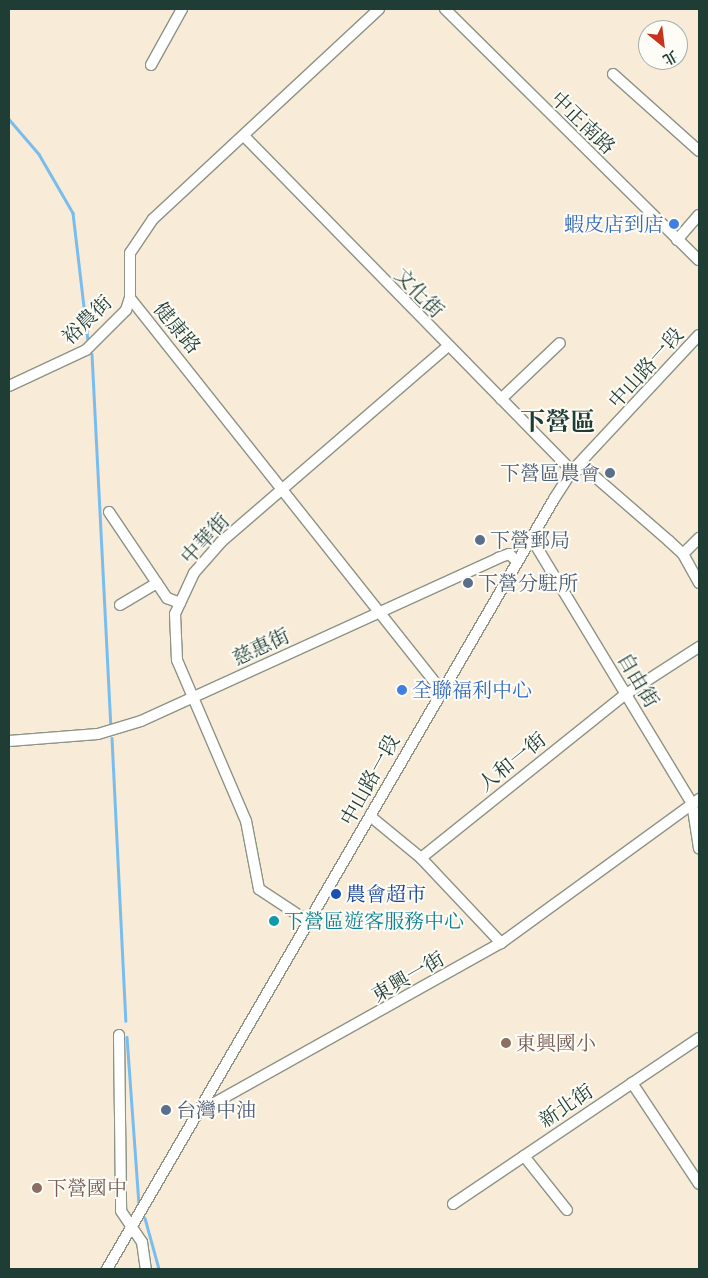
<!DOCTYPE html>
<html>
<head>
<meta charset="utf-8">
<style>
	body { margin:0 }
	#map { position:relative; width:708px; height:1278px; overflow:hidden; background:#f8ebd8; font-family:"IM FELL Great Primer","Noto Serif TC",serif }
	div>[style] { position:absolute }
	.stream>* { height:2.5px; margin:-1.25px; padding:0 1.25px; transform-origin:1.25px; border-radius:1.25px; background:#79bdef }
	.roads { filter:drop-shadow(1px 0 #8c9486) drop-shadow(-1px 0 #8c9486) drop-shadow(0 1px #8c9486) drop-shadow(0 -1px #8c9486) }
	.minor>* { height:10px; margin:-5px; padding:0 5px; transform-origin:5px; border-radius:5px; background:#fff }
	.dots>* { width:14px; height:14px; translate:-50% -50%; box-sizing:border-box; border:2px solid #fdfcf7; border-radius:50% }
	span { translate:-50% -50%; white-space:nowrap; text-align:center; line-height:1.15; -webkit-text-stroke:4px #fdfcf7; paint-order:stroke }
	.street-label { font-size:20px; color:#1f3d34 }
	.shop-label { font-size:20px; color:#366cbe }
	.right { translate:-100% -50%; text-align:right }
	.left { translate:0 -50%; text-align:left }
	.service-label { font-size:20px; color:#4e5e75 }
	.transit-label { font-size:20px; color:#164399 }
	.culture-label { font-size:20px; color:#0d838f }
	.education-label { font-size:20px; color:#785e54 }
	.district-label { font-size:25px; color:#1f3d34; font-weight:700 }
	.frame { position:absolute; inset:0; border:10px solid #1f3d34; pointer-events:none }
	.north { position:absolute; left:638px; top:20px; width:50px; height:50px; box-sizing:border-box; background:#fdfcf7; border:1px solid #a4b0a9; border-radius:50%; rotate:151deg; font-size:14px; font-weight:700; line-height:20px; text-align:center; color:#1f3d34 }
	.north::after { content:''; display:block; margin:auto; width:18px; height:22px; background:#c8321e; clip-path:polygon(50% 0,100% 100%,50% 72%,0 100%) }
</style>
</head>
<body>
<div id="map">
	<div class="stream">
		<div style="left:9px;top:119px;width:46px;rotate:49.4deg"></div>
		<div style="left:39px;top:154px;width:68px;rotate:60deg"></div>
		<div style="left:73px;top:213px;width:128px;rotate:83.3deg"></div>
		<div style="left:92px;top:354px;width:370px;rotate:87.1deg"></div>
		<div style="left:112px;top:738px;width:283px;rotate:87.2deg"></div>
		<div style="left:127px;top:1037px;width:167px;rotate:85.9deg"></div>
		<div style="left:145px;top:1218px;width:53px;rotate:74.6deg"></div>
	</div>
	<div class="roads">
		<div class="minor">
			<div style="left:379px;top:9px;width:309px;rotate:137.1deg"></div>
			<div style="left:153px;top:219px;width:41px;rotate:124.1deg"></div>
			<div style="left:130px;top:253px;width:45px;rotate:90deg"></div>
			<div style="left:130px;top:298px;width:500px;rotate:51.57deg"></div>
			<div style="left:445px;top:9px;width:357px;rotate:44.7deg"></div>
			<div style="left:151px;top:65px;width:64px;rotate:-61deg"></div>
			<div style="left:613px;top:74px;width:115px;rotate:41.8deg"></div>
			<div style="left:245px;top:137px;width:467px;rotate:45.6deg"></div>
			<div style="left:677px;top:240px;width:33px;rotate:-49deg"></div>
			<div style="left:9px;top:386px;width:85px;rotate:-25.1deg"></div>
			<div style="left:86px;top:350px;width:57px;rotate:-45deg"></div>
			<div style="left:126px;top:310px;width:13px;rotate:-72deg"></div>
			<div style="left:501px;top:399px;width:81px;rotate:-43.5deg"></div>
			<div style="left:572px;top:471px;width:13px;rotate:-13deg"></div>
			<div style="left:585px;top:468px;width:111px;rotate:41deg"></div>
			<div style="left:669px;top:541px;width:19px;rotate:43deg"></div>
			<div style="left:683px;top:554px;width:33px;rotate:61deg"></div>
			<div style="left:109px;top:512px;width:104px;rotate:56deg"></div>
			<div style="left:167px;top:598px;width:14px;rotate:21deg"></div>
			<div style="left:530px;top:536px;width:312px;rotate:58.8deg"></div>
			<div style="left:692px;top:803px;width:46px;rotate:81.2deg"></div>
			<div style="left:683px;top:554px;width:23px;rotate:-45deg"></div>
			<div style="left:120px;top:605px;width:43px;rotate:-30.7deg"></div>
			<div style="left:9px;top:741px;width:89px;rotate:-4.5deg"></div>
			<div style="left:98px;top:734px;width:45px;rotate:-16.8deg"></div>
			<div style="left:141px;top:721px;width:392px;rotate:-24.5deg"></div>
			<div style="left:498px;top:558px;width:12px;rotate:-20deg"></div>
			<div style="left:509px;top:554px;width:9px;rotate:41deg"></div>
			<div style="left:370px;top:816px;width:66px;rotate:39.5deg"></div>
			<div style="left:421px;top:858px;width:117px;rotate:46.7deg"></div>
			<div style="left:421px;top:858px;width:263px;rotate:-38.7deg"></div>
			<div style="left:626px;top:694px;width:87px;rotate:-32.8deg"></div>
			<div style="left:309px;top:922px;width:60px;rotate:-146.6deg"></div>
			<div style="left:259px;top:889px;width:69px;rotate:-100.8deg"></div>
			<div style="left:246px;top:821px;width:175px;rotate:-113.2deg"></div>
			<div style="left:177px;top:660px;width:46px;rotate:-92.5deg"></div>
			<div style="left:175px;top:614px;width:45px;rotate:-65.1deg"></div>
			<div style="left:194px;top:573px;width:41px;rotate:-48.9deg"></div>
			<div style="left:221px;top:542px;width:300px;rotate:-40.8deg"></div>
			<div style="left:119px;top:1035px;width:176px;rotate:89.3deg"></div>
			<div style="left:121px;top:1211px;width:37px;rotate:56deg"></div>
			<div style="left:142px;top:1242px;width:27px;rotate:82deg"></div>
			<div style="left:632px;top:1083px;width:121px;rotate:56.4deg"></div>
			<div style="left:202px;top:1110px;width:342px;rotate:-29.2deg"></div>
			<div style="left:501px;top:943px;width:245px;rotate:-36deg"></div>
			<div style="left:524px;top:1156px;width:69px;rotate:51.5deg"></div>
			<div style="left:453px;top:1204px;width:297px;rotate:-34deg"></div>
			<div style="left:107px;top:1269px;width:890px;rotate:-59.86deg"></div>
			<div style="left:554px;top:499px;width:33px;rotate:-57deg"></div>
			<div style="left:572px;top:471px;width:186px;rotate:-47deg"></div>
		</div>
	</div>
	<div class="dots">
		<div style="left:674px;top:224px;background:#3f7fe0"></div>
		<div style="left:610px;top:473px;background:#5c6f8a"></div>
		<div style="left:480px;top:540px;background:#5c6f8a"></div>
		<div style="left:468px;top:583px;background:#5c6f8a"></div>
		<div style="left:402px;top:690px;background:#3f7fe0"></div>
		<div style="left:336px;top:894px;background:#1a4fb4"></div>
		<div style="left:274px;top:921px;background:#0f9aa8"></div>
		<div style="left:506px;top:1043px;background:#8d6e63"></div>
		<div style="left:166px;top:1110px;background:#5c6f8a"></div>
		<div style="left:37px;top:1188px;background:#8d6e63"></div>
	</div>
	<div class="street-label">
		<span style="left:583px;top:123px;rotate:44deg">中正南路</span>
		<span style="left:419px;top:293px;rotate:45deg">文化街</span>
		<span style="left:87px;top:320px;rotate:-44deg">裕農街</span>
		<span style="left:177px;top:328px;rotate:50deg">健康路</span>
		<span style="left:646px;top:368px;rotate:-48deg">中山路一段</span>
		<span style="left:205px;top:539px;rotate:-47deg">中華街</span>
		<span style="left:261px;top:647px;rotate:-25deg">慈惠街</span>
		<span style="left:638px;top:680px;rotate:59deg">自由街</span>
		<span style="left:512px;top:762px;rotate:-39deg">人和一街</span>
		<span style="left:370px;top:780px;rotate:-61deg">中山路一段</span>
		<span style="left:408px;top:977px;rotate:-30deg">東興一街</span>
		<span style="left:566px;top:1106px;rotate:-34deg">新北街</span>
	</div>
	<div class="shop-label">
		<span class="right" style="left:664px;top:224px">蝦皮店到店</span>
		<span class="left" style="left:412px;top:690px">全聯福利中心</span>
	</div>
	<div class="service-label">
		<span class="right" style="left:600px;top:473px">下營區農會</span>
		<span class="left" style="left:490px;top:540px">下營郵局</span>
		<span class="left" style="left:478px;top:583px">下營分駐所</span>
		<span class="left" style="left:176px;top:1110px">台灣中油</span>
	</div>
	<div class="transit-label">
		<span class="left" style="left:346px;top:894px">農會超市</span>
	</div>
	<div class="culture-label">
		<span class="left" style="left:284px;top:921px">下營區遊客服務中心</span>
	</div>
	<div class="education-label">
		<span class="left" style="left:516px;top:1043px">東興國小</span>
		<span class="left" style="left:47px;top:1188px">下營國中</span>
	</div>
	<div class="district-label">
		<span style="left:558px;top:422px">下營區</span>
	</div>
	<div class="frame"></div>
	<div class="north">北</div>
</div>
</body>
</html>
